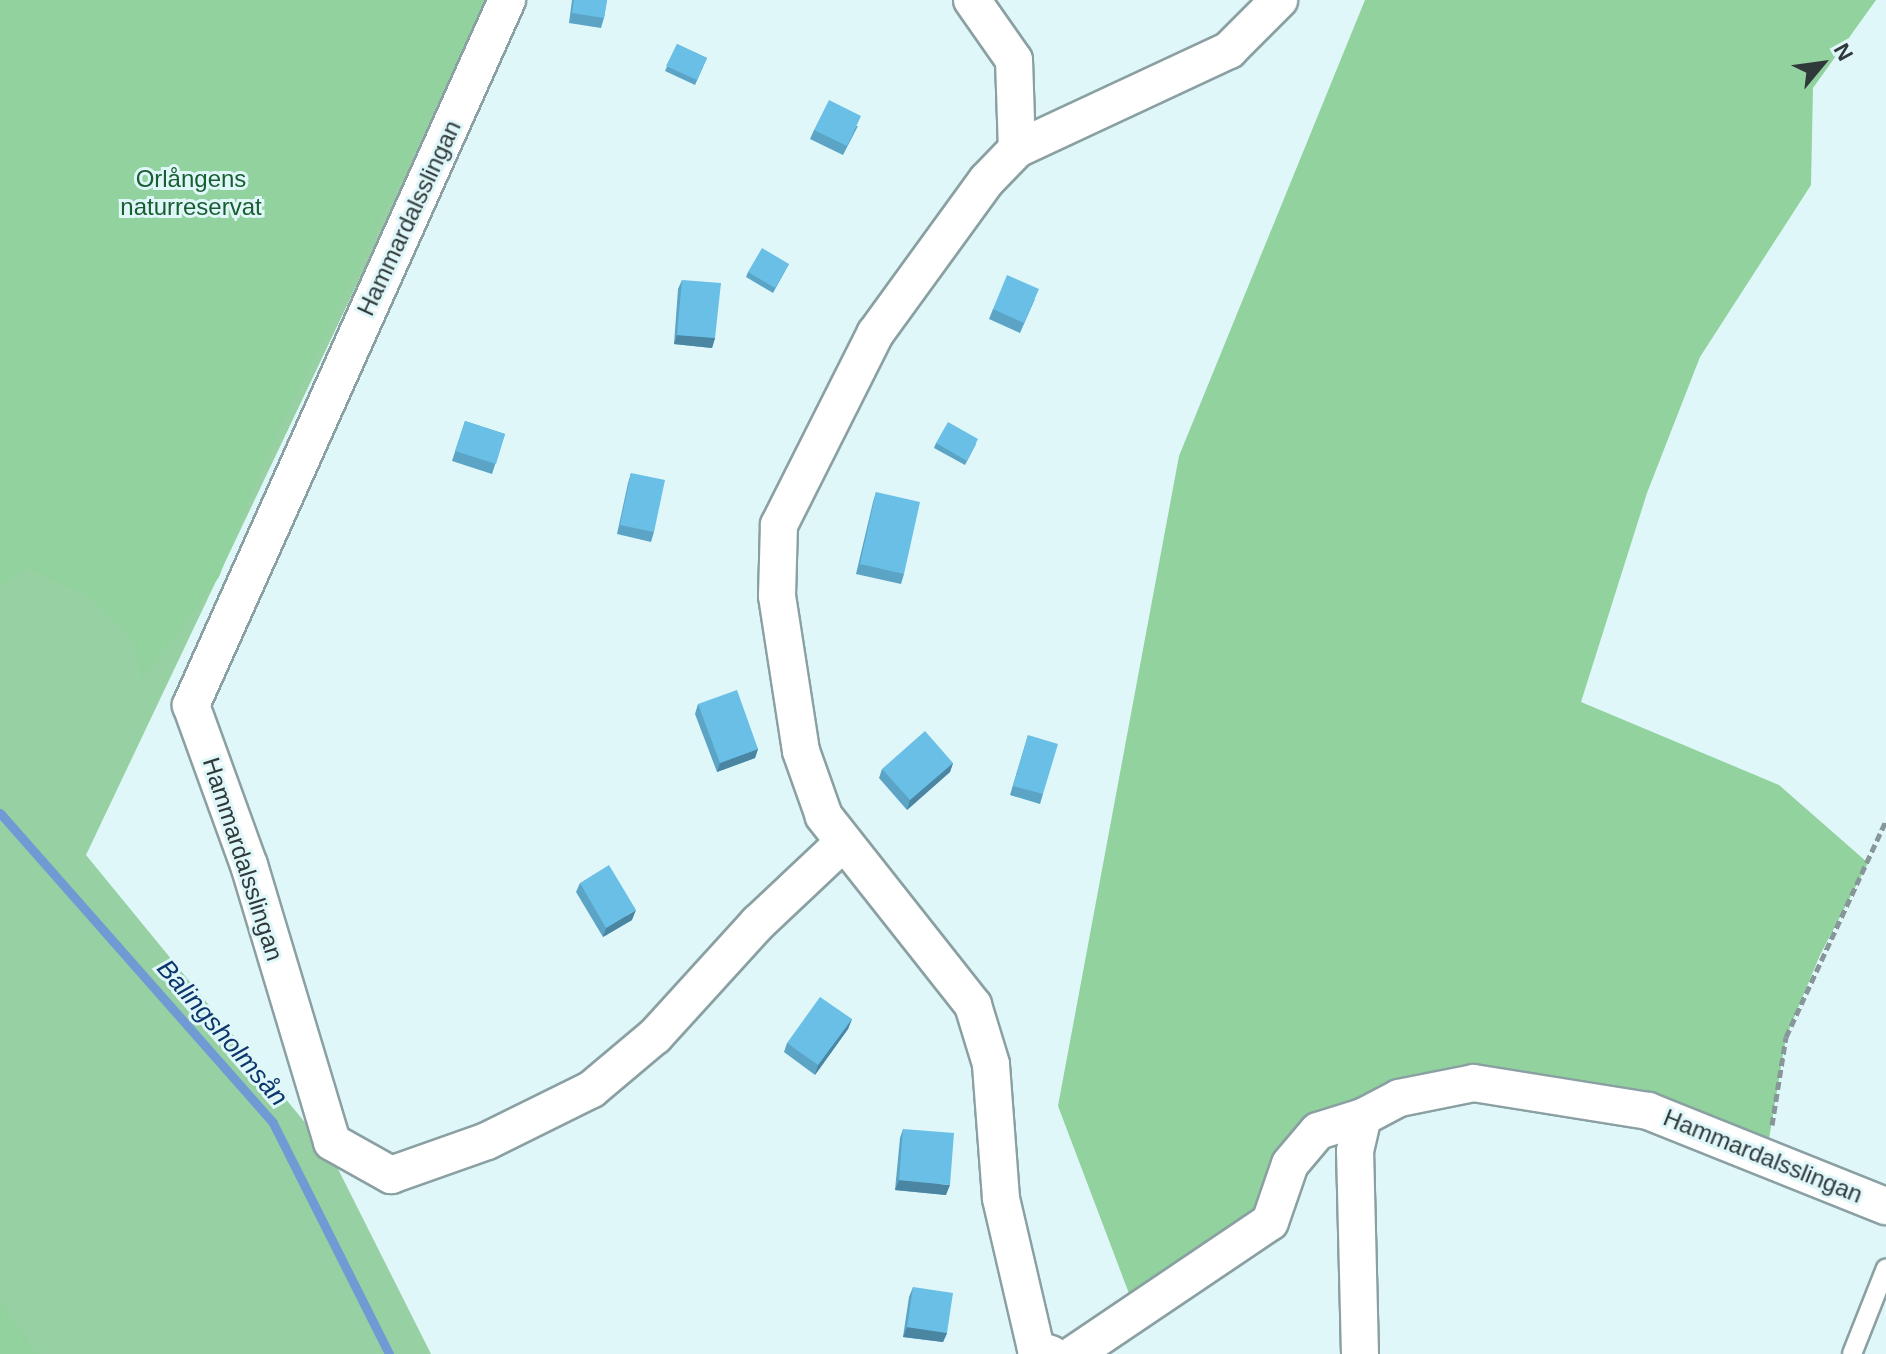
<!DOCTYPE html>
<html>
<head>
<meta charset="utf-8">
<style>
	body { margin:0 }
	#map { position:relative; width:1886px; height:1354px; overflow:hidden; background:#e0f7fa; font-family:Arial,sans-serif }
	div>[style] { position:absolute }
	.green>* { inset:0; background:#97d0a2 }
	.forest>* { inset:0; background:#91d29e }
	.stream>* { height:9px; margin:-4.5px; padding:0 4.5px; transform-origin:4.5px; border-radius:4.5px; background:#6f9ad4 }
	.path>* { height:5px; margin-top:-2.5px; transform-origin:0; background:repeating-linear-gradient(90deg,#879799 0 8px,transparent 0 12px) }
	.roads { filter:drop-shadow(2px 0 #8aa0a2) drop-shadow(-2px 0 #8aa0a2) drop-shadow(0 2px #8aa0a2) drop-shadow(0 -2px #8aa0a2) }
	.lane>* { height:18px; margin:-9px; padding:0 9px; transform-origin:9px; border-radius:9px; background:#fff }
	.street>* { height:36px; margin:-18px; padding:0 18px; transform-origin:18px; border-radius:18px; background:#fff }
	.wall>* { inset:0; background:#5ba4c6 }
	.shaded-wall>* { inset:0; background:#4a86a1 }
	.building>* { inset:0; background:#6abfe6 }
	span { translate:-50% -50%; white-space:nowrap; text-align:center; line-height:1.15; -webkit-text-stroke:6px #e0f7fa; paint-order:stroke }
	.park-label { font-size:24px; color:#185e2f }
	.street-label { font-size:24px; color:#30393a }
	.water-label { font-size:26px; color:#0c376c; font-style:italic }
	.north { position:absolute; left:1782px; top:24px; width:80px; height:80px; -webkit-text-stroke:6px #e0f7fa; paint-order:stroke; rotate:61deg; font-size:22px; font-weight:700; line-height:32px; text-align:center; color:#30393a }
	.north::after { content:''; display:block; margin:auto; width:28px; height:36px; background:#30393a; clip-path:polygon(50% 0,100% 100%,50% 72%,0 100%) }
</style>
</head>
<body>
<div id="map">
	<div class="green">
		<div style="clip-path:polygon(0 0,492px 0,86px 855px,330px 1153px,431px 1354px,0 1354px)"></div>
	</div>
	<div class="forest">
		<div style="clip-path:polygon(0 0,486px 0,263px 463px,219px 577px,142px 680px,134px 641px,88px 596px,27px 568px,0 588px)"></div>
		<div style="clip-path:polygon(1365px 0,1876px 0,1813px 88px,1811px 185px,1700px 357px,1647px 493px,1581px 702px,1779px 785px,1868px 863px,1820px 955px,1786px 1037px,1766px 1157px,1474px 1083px,1319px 1131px,1270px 1222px,1136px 1312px,1058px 1106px,1179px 456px)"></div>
		<div style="clip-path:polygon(0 1302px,38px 1354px,0 1354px)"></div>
	</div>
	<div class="stream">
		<div style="left:0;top:813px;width:413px;rotate:48.6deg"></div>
		<div style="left:273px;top:1123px;width:258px;rotate:63.3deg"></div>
	</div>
	<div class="path">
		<div style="left:1772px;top:1125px;width:89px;rotate:-81deg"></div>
		<div style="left:1786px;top:1037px;width:238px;rotate:-65.2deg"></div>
	</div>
	<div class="roads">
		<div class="lane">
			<div style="left:1852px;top:1354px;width:92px;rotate:-68.4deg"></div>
		</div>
		<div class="street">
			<div style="left:507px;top:0;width:773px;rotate:114.14deg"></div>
			<div style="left:191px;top:705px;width:170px;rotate:70.1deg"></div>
			<div style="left:249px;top:865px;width:289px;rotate:73.3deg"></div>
			<div style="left:332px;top:1142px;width:68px;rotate:29.2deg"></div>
			<div style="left:391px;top:1175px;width:102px;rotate:-19.5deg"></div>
			<div style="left:487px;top:1141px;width:117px;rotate:-26.3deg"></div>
			<div style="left:592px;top:1089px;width:82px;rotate:-40.1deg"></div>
			<div style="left:655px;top:1036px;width:153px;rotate:-47.7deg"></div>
			<div style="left:758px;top:923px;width:117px;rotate:-43.3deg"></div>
			<div style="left:972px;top:0;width:73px;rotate:55deg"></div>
			<div style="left:1014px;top:60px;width:89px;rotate:88.1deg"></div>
			<div style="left:1051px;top:1354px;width:16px;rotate:-162deg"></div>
			<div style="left:1036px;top:1349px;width:155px;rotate:-103.1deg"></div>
			<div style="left:1001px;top:1198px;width:134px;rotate:-94.3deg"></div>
			<div style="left:991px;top:1064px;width:62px;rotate:-107deg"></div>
			<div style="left:973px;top:1005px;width:241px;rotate:-128.3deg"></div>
			<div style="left:824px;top:816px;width:69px;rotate:-109.5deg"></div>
			<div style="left:801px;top:751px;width:157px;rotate:-98.8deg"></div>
			<div style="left:777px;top:596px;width:71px;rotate:-88.4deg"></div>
			<div style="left:779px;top:525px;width:214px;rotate:-63.3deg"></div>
			<div style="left:875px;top:334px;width:190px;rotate:-54deg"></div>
			<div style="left:987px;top:180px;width:43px;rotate:-45.9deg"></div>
			<div style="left:1017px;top:149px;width:234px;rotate:-25deg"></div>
			<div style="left:1229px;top:50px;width:71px;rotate:-45deg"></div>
			<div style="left:1074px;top:1354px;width:236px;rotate:-34deg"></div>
			<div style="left:1270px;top:1222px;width:61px;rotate:-71deg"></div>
			<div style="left:1290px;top:1164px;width:43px;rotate:-49.7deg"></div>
			<div style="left:1318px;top:1131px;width:47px;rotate:-17.3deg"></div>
			<div style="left:1363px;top:1117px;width:41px;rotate:-27.8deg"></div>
			<div style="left:1399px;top:1098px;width:76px;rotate:-11.3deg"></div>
			<div style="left:1474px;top:1083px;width:176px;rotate:9.1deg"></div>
			<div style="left:1648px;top:1111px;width:256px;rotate:21.8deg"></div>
			<div style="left:1360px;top:1354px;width:203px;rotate:-91.4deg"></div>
			<div style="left:1355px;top:1151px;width:35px;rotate:-77deg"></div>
		</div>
	</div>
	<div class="wall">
		<div style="clip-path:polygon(572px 0,607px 0,604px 18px,601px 28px,569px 23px)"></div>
		<div style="clip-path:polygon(677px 44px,707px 58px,695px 85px,665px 71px)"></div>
		<div style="clip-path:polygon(858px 126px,843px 155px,810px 139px,814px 130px)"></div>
		<div style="clip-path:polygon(789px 264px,773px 293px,746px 277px,748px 272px)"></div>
		<div style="clip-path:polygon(682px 280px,715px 338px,712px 348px,674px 344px,678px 289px)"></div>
		<div style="clip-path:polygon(1035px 299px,1020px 333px,989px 319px,993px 309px)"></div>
		<div style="clip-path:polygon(465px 421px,505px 434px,492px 474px,452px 461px)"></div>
		<div style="clip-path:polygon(936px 443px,976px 444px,965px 465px,934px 448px)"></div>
		<div style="clip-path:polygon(631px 473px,654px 532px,651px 542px,617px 534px,628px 483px)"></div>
		<div style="clip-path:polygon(876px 492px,904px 574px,901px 584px,856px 574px,873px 502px)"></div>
		<div style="clip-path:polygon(698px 704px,758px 749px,755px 758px,717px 772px,695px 714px)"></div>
		<div style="clip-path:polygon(1028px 735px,1043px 794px,1040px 804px,1010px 795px)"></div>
		<div style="clip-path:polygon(953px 763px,950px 772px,907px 810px,879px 778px,882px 769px)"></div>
		<div style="clip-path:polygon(580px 883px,632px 920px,603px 937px,576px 892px)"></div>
		<div style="clip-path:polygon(852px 1019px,848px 1029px,815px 1075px,784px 1052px,787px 1043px)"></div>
		<div style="clip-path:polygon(903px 1129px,946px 1195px,895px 1190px,900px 1138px)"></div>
		<div style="clip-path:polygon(913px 1287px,947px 1333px,943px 1342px,903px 1337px,909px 1297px)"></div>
	</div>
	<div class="shaded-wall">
		<div style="clip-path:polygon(677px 335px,715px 338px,712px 348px,674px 344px)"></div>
		<div style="clip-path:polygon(758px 749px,755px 758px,717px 772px,720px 763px)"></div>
		<div style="clip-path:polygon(953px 763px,950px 772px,907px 810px,910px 800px)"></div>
		<div style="clip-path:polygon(636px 910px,632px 920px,603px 937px,606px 928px)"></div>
		<div style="clip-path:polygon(852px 1019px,848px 1029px,815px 1075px,818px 1065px)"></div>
		<div style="clip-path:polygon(899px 1180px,950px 1185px,946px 1195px,895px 1190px)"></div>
		<div style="clip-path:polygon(907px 1327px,947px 1333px,943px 1342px,903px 1337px)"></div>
	</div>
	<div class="building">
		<div style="clip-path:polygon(574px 0,607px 0,604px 18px,572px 13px)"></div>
		<div style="clip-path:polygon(677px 44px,707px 58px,697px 80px,666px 66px)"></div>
		<div style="clip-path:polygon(829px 100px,861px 116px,847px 146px,814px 130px)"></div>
		<div style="clip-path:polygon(762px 248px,789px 264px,775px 288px,748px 272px)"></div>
		<div style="clip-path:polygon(1007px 275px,1039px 289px,1024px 323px,993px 309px)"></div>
		<div style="clip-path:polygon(682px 280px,721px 283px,715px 338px,677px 335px)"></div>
		<div style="clip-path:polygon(465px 421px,505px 434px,496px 464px,455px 451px)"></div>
		<div style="clip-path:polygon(948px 422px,978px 439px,967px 461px,936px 443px)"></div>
		<div style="clip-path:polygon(631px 473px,665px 480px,654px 532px,620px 525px)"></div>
		<div style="clip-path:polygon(876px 492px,920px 502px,904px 574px,860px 564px)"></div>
		<div style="clip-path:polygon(737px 690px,758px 749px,720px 763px,698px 704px)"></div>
		<div style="clip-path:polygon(925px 731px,953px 763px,910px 800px,882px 769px)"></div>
		<div style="clip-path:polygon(1028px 735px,1058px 744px,1043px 794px,1013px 786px)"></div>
		<div style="clip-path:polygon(609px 865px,636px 910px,606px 928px,580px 883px)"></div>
		<div style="clip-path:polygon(820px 997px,852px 1019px,818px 1065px,787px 1043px)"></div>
		<div style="clip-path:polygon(903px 1129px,954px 1133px,950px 1185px,899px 1180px)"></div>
		<div style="clip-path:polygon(913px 1287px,953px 1293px,947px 1333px,907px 1327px)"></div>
	</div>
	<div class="park-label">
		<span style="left:191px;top:193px">Orlångens<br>naturreservat</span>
	</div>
	<div class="street-label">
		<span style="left:409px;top:218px;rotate:-65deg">Hammardalsslingan</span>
		<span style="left:243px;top:859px;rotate:72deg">Hammardalsslingan</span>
		<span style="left:1763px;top:1156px;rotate:22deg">Hammardalsslingan</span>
	</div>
	<div class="water-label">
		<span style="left:222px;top:1033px;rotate:49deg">Balingsholmsån</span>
	</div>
	<div class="north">N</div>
</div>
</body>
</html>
